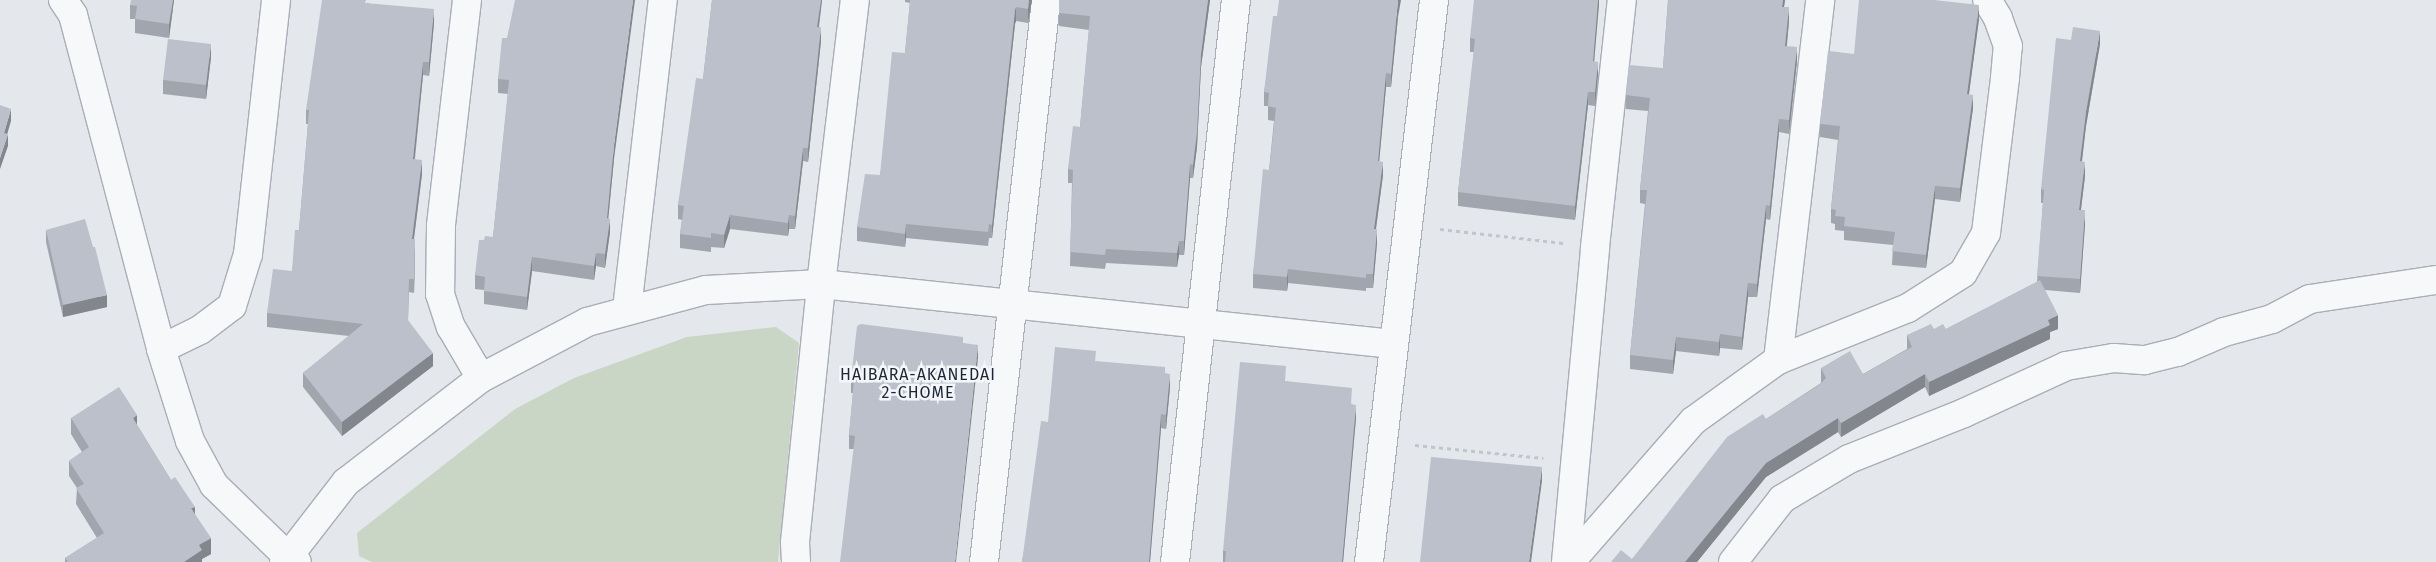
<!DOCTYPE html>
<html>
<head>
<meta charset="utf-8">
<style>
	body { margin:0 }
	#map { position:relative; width:2436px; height:562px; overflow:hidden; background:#e4e7ec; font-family:"Fira Sans",sans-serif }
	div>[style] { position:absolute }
	.green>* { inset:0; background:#cad6c5 }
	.path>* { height:3px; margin-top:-1.5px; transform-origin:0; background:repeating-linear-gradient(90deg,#c2c5cb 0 4px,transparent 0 8px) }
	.roads { filter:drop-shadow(1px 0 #a9aeb7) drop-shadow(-1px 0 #a9aeb7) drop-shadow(0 1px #a9aeb7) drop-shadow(0 -1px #a9aeb7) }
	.minor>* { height:28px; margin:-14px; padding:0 14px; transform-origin:14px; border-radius:14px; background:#f7f8fa }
	.wall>* { inset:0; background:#a1a5ae }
	.shaded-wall>* { inset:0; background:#83868d }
	.building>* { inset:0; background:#bbc0ca }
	span { translate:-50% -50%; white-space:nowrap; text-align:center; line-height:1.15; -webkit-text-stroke:5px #f4f6f9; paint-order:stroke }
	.neighbourhood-label { font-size:16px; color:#1d2636; letter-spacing:1px }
</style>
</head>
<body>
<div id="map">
	<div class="green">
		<div style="clip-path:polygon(776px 327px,799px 343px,778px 562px,372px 562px,359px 556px,357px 533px,515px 409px,574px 378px,687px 337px)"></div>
	</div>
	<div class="path">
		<div style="left:1440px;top:229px;width:124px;rotate:6.5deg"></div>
		<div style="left:1415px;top:445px;width:129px;rotate:5.8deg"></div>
	</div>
	<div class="roads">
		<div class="minor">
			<div style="left:63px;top:0;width:18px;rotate:56deg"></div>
			<div style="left:73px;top:15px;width:345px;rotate:75.2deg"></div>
			<div style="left:161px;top:349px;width:96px;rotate:72.5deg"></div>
			<div style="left:190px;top:441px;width:50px;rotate:61.4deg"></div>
			<div style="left:214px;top:485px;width:103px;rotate:44.2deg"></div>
			<div style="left:288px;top:557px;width:10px;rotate:29deg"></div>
			<div style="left:467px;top:0;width:227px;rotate:96.6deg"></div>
			<div style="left:441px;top:226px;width:68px;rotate:90.8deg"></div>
			<div style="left:440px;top:294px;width:35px;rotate:72deg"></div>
			<div style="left:451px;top:327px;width:59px;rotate:59.5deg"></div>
			<div style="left:627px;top:309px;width:311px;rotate:-83.4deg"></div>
			<div style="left:161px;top:349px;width:43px;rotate:-26deg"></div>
			<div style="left:200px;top:330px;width:40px;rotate:-37deg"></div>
			<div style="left:232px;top:306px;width:54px;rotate:-72.9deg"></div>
			<div style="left:248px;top:254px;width:256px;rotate:-83.7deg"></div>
			<div style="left:1778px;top:360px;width:362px;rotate:-83.3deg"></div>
			<div style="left:284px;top:562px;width:101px;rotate:-52.2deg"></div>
			<div style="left:346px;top:482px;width:170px;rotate:-37.6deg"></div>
			<div style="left:481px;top:378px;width:120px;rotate:-27.8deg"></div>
			<div style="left:587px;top:322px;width:123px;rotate:-15.1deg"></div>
			<div style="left:706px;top:290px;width:115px;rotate:-3deg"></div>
			<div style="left:821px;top:284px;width:575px;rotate:5.99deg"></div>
			<div style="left:796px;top:562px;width:20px;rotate:-93deg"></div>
			<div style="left:795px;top:542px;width:259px;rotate:-84.2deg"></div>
			<div style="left:821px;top:284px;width:286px;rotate:-83.2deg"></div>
			<div style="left:984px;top:562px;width:565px;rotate:-83.7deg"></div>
			<div style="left:1175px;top:562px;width:565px;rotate:-83.81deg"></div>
			<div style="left:1369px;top:562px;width:566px;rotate:-83.4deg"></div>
			<div style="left:1566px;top:562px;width:316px;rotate:-84.7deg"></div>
			<div style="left:1595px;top:247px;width:248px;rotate:-83.8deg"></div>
			<div style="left:1570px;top:562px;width:187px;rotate:-48.9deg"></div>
			<div style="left:1693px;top:421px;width:105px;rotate:-35.7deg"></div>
			<div style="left:1778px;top:360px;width:140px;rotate:-21.8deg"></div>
			<div style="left:1908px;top:308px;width:65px;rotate:-32.5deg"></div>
			<div style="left:1963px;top:273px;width:46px;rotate:-60.1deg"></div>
			<div style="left:1986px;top:233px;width:156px;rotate:-83deg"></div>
			<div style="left:2005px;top:78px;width:32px;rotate:-85deg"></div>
			<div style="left:2008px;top:46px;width:30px;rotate:-110deg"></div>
			<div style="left:1998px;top:18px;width:21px;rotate:-121deg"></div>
			<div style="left:1733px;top:562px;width:80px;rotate:-52.1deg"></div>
			<div style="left:1782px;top:499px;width:78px;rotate:-30.8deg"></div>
			<div style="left:1849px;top:459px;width:124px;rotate:-21.8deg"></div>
			<div style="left:1964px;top:413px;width:112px;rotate:-24.7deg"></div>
			<div style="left:2066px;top:366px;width:49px;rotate:-9.5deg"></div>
			<div style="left:2114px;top:358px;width:31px;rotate:4deg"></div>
			<div style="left:2145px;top:360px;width:34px;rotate:-14deg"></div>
			<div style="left:2178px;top:352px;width:50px;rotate:-23.5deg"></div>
			<div style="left:2224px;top:332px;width:50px;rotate:-15.2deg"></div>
			<div style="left:2272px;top:319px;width:43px;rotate:-27.8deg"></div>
			<div style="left:2310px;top:299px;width:127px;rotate:-8.6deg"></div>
		</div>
	</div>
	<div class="wall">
		<div style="clip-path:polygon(174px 0,169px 38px,135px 33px,135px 19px,130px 19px,130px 5px)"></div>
		<div style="clip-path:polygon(712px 0,822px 0,819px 27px,821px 41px,808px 162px,803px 161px,795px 229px,789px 229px,788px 236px,730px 229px,724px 248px,711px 247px,711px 252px,680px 248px,680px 234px,682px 220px,678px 219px,678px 205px,703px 79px)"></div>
		<div style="clip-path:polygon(905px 0,1032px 0,1028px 23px,1016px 21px,1015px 24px,992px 238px,989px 238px,988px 246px,906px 238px,905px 247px,857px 241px,857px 227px,880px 175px,905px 53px,910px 3px,905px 2px)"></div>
		<div style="clip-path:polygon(1059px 0,1210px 0,1201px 67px,1197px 147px,1193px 178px,1190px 178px,1184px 255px,1179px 255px,1177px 267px,1106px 263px,1105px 269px,1070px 266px,1072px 183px,1068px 183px,1068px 169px,1080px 127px,1089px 30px,1059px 26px)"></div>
		<div style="clip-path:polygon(1599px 0,1594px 61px,1598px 75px,1595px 106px,1588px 105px,1575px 220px,1458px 206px,1458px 192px,1474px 52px,1470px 52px,1470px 38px)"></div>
		<div style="clip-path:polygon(1668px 0,1785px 0,1784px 7px,1789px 21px,1787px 46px,1797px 61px,1789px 134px,1779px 132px,1770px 220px,1766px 219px,1757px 297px,1748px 297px,1742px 350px,1720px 348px,1719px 356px,1676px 351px,1673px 374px,1630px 369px,1630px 355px,1645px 204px,1640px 203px,1640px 190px,1648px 111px,1626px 109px,1626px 95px,1663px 68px)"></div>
		<div style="clip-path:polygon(367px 3px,434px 23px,429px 76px,423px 75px,415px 159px,422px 174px,414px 239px,415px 253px,414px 293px,409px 292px,408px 321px,433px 366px,342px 436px,303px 387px,303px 373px,349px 336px,267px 327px,267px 313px,292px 271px,299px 230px,308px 124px,306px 124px,306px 110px)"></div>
		<div style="clip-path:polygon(1277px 16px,1398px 17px,1391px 87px,1386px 87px,1379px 161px,1383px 175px,1376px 229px,1377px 243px,1373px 288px,1366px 288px,1366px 291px,1288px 283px,1287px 291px,1253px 288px,1253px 274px,1269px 170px,1274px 121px,1268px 120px,1268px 106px,1264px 106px,1264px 92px)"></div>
		<div style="clip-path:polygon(1979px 19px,1969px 94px,1973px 108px,1960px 202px,1935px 199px,1926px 268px,1892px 265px,1893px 245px,1844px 240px,1844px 231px,1835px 230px,1835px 224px,1831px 223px,1831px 209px,1838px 140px,1820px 137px,1820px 124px,1854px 54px)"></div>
		<div style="clip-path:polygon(507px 38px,614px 159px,608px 219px,610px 232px,605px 268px,596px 266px,594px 280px,532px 271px,527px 310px,484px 304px,484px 290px,475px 289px,475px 275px,484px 240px,493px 237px,508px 94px,498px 93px,498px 79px)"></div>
		<div style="clip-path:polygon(2100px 44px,2086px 126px,2082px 162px,2085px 176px,2081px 210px,2085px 224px,2080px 293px,2045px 290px,2058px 329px,2050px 332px,2050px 339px,1929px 396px,1925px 387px,1841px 437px,1838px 432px,1766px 477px,1697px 562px,1611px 562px,1632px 559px,1766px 419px,1821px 383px,1821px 368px,1863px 374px,1907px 349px,1907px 335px,1934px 329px,1946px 329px,2037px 282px,2043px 203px,2041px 203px,2041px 189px)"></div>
		<div style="clip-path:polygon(211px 57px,206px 99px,163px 94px,163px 80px)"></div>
		<div style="clip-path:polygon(46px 230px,107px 307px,63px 317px,46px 242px)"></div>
		<div style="clip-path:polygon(963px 343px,978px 358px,853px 449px,849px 449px,849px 435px,853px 393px,851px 393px,851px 379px)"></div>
		<div style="clip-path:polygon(1096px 362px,1165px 373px,1170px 387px,1166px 429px,1161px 428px,1150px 562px,1022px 562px,1048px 422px)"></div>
		<div style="clip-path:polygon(1286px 381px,1352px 404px,1356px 418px,1343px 562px,1223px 562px,1223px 551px)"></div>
		<div style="clip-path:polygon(71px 418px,137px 425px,171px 480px,195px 514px,211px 554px,202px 559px,202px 562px,65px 562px,65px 558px,97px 538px,76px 504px,77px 488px,69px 476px,69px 461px,82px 452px,71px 434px)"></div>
	</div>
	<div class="shaded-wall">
		<div style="clip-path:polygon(173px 0,174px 0,169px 38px,169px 24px)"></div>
		<div style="clip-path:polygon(633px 0,635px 0,614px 159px,607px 232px,607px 218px,614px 145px)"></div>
		<div style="clip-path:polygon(821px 0,822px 0,817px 40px,817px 27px)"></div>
		<div style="clip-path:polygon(1029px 0,1032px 0,1028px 23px,1028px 9px)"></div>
		<div style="clip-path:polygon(1208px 0,1210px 0,1201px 67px,1197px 147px,1193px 178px,1193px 165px,1201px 54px)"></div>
		<div style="clip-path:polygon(1398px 0,1401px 0,1398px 17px,1391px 87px,1391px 74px)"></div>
		<div style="clip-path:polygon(1598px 0,1599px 0,1599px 5px,1593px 75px,1593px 61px)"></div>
		<div style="clip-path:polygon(1783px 0,1785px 0,1782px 20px,1782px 7px)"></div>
		<div style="clip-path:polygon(1979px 5px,1979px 19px,1967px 108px,1967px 94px)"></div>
		<div style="clip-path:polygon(1016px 7px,1016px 21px,1015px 24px,992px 238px,992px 225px,1015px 10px)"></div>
		<div style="clip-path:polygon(1789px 7px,1789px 21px,1785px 60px,1785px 46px)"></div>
		<div style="clip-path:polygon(434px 9px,434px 23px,429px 76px,429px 62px)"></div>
		<div style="clip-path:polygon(821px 27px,821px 41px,808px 162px,808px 148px)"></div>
		<div style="clip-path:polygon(2100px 31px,2100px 44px,2086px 126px,2080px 175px,2080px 161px,2086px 112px)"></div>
		<div style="clip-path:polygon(211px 44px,211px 57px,206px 99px,206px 85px)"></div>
		<div style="clip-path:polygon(1797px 47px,1797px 61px,1789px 134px,1789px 120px)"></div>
		<div style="clip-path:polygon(423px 62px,423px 75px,413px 173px,413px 159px)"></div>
		<div style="clip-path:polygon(1598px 62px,1598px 75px,1595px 106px,1595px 92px)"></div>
		<div style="clip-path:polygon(1386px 73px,1386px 87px,1378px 175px,1378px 161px)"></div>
		<div style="clip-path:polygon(1588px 92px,1588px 105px,1575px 220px,1575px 206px)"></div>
		<div style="clip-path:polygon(1973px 95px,1973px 108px,1960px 202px,1960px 188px)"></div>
		<div style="clip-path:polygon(11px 109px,11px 121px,4px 145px,4px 133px)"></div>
		<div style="clip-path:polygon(1779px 119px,1779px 132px,1770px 220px,1770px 206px)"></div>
		<div style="clip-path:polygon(8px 134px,8px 146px,0 169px,0 158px)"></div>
		<div style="clip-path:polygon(803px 148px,803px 161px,795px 229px,795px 216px)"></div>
		<div style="clip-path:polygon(422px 160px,422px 174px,412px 253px,412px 239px)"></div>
		<div style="clip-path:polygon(1383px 162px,1383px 175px,1374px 243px,1374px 229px)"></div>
		<div style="clip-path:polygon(2085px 162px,2085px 176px,2079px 224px,2079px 210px)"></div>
		<div style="clip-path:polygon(1190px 164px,1190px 178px,1184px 255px,1184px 241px)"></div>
		<div style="clip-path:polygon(1935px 186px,1935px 199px,1926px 268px,1926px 255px)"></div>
		<div style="clip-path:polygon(1766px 205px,1766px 219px,1757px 297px,1757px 284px)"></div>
		<div style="clip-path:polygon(2085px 210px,2085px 224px,2080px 293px,2080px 279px)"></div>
		<div style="clip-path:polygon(730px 215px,730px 229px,724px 248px,724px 235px)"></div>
		<div style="clip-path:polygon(789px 215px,789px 229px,788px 236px,788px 223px)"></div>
		<div style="clip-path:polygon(610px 219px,610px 232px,605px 268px,605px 254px)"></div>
		<div style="clip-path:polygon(906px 224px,906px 238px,905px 247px,905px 234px)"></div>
		<div style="clip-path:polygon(1377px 229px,1377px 243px,1373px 288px,1373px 274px)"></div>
		<div style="clip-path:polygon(415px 239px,415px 253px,414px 293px,414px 279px)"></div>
		<div style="clip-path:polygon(1179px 241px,1179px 255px,1177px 267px,1177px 253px)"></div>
		<div style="clip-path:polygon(596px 253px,596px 266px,594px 280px,594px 266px)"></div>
		<div style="clip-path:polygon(532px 257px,532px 271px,527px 310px,527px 297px)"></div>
		<div style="clip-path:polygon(1288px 269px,1288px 283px,1287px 291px,1287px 277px)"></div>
		<div style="clip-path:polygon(1748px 283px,1748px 297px,1742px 350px,1742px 337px)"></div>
		<div style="clip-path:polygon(107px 295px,107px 307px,63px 317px,63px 305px)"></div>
		<div style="clip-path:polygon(2058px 315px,2058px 329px,2050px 332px,2050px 339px,1929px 396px,1929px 382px)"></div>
		<div style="clip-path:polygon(1720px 334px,1720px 348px,1719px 356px,1719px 342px)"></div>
		<div style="clip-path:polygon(1676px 337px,1676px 351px,1673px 374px,1673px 360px)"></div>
		<div style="clip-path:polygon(978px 345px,978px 358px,956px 562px,955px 562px)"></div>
		<div style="clip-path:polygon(433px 353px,433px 366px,342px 436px,342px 422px)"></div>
		<div style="clip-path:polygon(1170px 374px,1170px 387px,1166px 429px,1166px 415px)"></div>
		<div style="clip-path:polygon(1925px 374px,1925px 387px,1841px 437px,1841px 423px)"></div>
		<div style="clip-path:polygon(1356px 405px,1356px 418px,1343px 562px,1342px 562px)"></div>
		<div style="clip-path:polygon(1161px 414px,1161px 428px,1150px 562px,1149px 562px)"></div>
		<div style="clip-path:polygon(137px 415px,137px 431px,133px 418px)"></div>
		<div style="clip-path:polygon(1838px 418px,1838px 432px,1766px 477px,1697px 562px,1685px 562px,1766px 463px)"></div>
		<div style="clip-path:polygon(1542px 467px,1542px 481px,1531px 562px,1529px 562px)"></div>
		<div style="clip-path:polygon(195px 507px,195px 522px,191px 508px)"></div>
		<div style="clip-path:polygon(211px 538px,211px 554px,202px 559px,202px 562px,184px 562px,199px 545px)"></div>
	</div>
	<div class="building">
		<div style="clip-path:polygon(131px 0,173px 0,169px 24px,135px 19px,137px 6px,130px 5px)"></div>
		<div style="clip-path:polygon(322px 0,366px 0,365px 3px,434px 9px,429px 62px,423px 62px,413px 159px,422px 160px,412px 239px,415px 239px,414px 279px,409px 279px,408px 320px,433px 353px,342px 422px,303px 373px,363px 324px,267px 313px,273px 269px,292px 271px,295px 230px,299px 230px,309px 110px,306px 110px)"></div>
		<div style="clip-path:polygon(515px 0,633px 0,614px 145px,607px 218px,610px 219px,605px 254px,596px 253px,594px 266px,532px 257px,527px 297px,484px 291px,485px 277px,475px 275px,479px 240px,484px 240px,485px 236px,493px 237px,509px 80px,498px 79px,502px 38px,507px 38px)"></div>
		<div style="clip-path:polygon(712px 0,821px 0,817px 27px,821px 27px,808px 148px,803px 148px,795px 216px,789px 215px,788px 223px,730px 215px,724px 235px,711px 233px,711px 238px,680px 234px,684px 206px,678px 205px,696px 78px,703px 79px)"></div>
		<div style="clip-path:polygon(910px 0,1029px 0,1028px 9px,1016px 7px,1015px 10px,992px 225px,989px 224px,988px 232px,906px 224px,905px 234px,857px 227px,865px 174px,880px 175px,892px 52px,905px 53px)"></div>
		<div style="clip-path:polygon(1059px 0,1208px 0,1201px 54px,1197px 133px,1193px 165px,1190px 164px,1184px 241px,1179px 241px,1177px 253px,1106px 249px,1105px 255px,1070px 252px,1073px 170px,1068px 169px,1073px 126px,1080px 127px,1090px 16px,1059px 13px)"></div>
		<div style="clip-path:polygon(1279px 0,1398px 0,1391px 74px,1386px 73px,1378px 161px,1383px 162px,1374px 229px,1377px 229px,1373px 274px,1366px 274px,1366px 278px,1288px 269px,1287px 277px,1253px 274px,1263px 169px,1269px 170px,1276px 108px,1268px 106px,1269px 93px,1264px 92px,1273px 16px,1277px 16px)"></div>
		<div style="clip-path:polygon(1474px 0,1598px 0,1593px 61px,1598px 62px,1595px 92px,1588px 92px,1575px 206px,1458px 192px,1475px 39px,1470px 38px)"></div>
		<div style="clip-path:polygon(1668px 0,1783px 0,1782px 7px,1789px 7px,1785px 46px,1797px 47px,1789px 120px,1779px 119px,1770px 206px,1766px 205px,1757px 284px,1748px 283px,1742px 337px,1720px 334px,1719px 342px,1676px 337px,1673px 360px,1630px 355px,1647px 190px,1640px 190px,1650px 98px,1626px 95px,1629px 65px,1663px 68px)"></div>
		<div style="clip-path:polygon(1859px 0,1934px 0,1979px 5px,1967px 94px,1973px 95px,1960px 188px,1935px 186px,1926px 255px,1892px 251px,1895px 232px,1844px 226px,1845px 217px,1835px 216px,1836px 210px,1831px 209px,1840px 126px,1820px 124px,1828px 51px,1854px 54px)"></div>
		<div style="clip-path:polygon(2073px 27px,2100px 31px,2086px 112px,2080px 161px,2085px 162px,2079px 210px,2085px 210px,2080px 279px,2037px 276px,2044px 190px,2041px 189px,2056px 38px,2071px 40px)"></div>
		<div style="clip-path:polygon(168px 39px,211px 44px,206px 85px,163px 80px)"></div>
		<div style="clip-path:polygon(0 105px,11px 109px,4px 133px,8px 134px,0 158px)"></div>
		<div style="clip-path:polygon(85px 219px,93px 247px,95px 247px,107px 295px,63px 305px,46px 230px)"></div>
		<div style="clip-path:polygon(2040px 280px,2058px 315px,2048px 320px,2050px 325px,1929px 382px,1925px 374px,1841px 423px,1838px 418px,1766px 463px,1685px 562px,1611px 562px,1621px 550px,1632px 559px,1727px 437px,1763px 414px,1766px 419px,1819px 385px,1826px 378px,1821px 368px,1850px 351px,1863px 374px,1912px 347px,1907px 335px,1931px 324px,1934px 329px,1943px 324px,1946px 329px)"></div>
		<div style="clip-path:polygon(861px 324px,963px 337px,963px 343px,978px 345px,955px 562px,840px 562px,855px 436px,849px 435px,854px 380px,851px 379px,857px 326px)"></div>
		<div style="clip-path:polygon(1055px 347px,1096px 351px,1095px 361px,1165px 367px,1165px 373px,1170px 374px,1166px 415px,1161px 414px,1149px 562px,1022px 562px,1041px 421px,1048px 422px)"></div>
		<div style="clip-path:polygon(1240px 362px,1286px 366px,1285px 381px,1352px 388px,1351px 404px,1356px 405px,1342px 562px,1225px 562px,1226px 551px,1223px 551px)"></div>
		<div style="clip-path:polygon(119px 387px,137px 415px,133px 418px,171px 480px,175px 477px,195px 507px,191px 508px,211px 538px,199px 545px,202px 550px,184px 562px,68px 562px,65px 558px,104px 533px,76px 488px,84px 484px,69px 461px,89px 447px,71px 418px)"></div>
		<div style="clip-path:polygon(1431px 457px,1542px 467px,1529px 562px,1420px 562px)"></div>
	</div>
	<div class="neighbourhood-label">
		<span style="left:918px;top:384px">HAIBARA-AKANEDAI<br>2-CHOME</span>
	</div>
</div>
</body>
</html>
